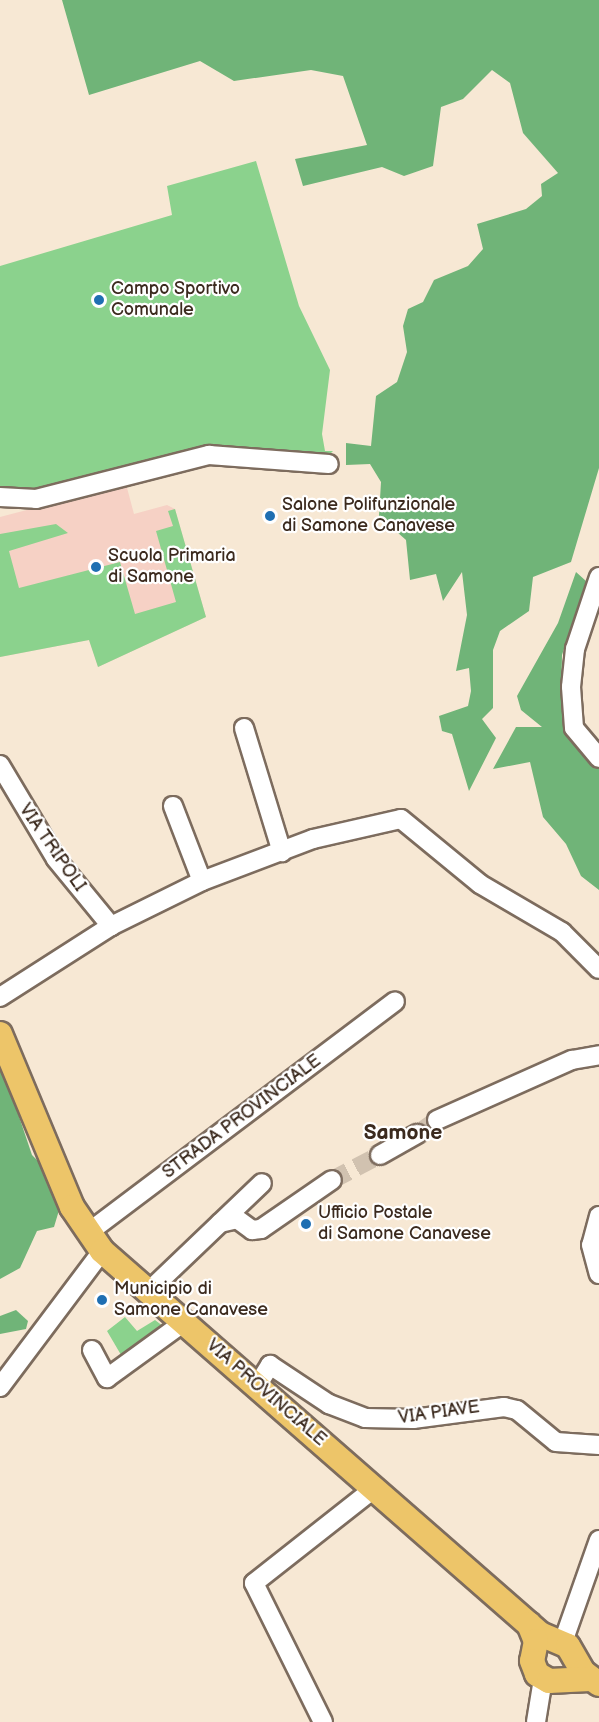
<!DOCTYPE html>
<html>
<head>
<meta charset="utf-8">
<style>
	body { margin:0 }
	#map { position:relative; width:599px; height:1722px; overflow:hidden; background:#f7e8d4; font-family:"Balsamiq Sans",sans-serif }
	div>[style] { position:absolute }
	.built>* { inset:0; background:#f6d1c5 }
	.green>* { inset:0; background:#8bd28d }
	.forest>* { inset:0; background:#70b478 }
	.minor-tunnel>* { height:18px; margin-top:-9px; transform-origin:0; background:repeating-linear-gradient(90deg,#d1c2b0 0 18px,transparent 0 27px) }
	.roads { filter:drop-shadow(2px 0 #7d6c5e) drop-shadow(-2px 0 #7d6c5e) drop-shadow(0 2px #7d6c5e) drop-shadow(0 -2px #7d6c5e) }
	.minor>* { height:18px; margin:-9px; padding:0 9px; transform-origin:9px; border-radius:9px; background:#fff }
	.major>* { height:24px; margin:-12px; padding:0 12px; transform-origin:12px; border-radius:12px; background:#edc569 }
	.dots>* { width:16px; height:16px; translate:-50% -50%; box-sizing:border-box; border:3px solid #fff; border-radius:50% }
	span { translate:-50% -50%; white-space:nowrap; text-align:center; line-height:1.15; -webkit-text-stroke:4.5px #fff; paint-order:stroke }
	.poi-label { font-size:18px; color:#3b2a1e }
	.left { translate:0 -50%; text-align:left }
	.street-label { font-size:18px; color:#3b2a1e }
	.quarter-label { font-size:21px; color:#3b2a1e; font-weight:700 }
</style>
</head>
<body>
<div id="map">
	<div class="built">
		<div style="clip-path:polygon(126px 484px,134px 514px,167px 505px,175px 509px,206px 617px,98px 667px,89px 640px,0 657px,0 517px)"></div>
	</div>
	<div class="green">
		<div style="clip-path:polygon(256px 161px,299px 306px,330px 370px,322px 434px,325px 451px,333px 451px,325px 459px,229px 450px,39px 492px,0 489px,0 266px,172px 215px,167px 186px)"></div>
		<div style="clip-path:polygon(175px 509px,206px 617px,98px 667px,89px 640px,0 657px,0 534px,56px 524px,68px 533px,9px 551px,19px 588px,120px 562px,135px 614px,176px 602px,156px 531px,173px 526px,168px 511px)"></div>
		<div style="clip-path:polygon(125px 1317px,137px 1331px,155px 1320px,168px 1330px,124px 1360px,107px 1331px)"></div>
	</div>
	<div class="forest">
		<div style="clip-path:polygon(62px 0,599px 0,599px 468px,571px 562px,533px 577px,529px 611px,500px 631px,493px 650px,493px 708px,482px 719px,496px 738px,469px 791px,452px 734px,442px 731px,439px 716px,468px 706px,471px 691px,469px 668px,456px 671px,467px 615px,462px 572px,443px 601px,436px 574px,410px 580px,406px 540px,379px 516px,381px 482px,370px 464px,346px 465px,346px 443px,371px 446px,376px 396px,397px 382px,407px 352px,403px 326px,408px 309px,423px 302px,434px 280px,468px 266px,483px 249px,477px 224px,526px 209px,542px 196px,541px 184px,558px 173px,523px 133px,510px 83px,492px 70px,463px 99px,441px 107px,433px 166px,404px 176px,382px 167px,303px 186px,295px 159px,367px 145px,343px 76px,311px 70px,234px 81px,200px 61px,89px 95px)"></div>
		<div style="clip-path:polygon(576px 572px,586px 581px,562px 655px,561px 705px,566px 735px,586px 760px,599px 767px,599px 890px,581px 876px,566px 844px,543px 817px,530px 762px,493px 769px,516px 727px,542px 727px,521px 710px,517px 696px,558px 623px)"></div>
		<div style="clip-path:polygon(0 1060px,32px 1155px,44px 1167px,60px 1207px,54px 1227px,37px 1231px,20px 1268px,0 1279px)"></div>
		<div style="clip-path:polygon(16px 1310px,28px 1321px,26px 1329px,0 1334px,0 1316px)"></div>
	</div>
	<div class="minor-tunnel">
		<div style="left:417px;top:1134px;width:24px;rotate:-35deg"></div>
		<div style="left:332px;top:1180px;width:54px;rotate:-27.5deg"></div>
	</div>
	<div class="roads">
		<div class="minor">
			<div style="left:0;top:497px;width:36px;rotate:3deg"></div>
			<div style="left:36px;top:499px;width:179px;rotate:-14.3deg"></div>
			<div style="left:209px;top:455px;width:120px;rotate:4.3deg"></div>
			<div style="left:599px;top:577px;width:76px;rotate:108.4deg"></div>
			<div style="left:575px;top:649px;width:38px;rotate:96deg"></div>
			<div style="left:571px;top:687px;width:41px;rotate:85.8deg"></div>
			<div style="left:574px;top:728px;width:39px;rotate:50deg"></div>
			<div style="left:244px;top:728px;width:130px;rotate:73deg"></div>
			<div style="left:0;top:765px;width:109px;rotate:59.2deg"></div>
			<div style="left:56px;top:859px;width:87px;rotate:50.6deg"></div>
			<div style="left:173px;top:806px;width:80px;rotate:68.9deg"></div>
			<div style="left:0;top:997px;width:132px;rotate:-32.6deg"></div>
			<div style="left:111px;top:926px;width:102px;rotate:-26.3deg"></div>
			<div style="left:202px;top:881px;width:119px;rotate:-20.7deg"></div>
			<div style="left:313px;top:839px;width:90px;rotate:-12.8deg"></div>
			<div style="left:401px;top:819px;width:102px;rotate:39.4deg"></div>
			<div style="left:480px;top:884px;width:95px;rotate:30.3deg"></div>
			<div style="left:562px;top:932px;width:52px;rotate:45deg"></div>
			<div style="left:437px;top:1120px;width:148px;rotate:-24deg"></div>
			<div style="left:572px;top:1060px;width:27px;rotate:-10deg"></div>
			<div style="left:380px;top:1155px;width:43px;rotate:-29.6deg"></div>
			<div style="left:599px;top:1216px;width:30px;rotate:105deg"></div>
			<div style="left:591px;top:1245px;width:30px;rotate:75deg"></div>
			<div style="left:220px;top:1223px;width:17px;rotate:-13deg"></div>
			<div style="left:237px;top:1219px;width:19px;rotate:36deg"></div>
			<div style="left:252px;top:1230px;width:9px;rotate:-6deg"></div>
			<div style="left:261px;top:1229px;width:86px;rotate:-34.6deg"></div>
			<div style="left:89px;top:1232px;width:383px;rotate:-37deg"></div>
			<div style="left:149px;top:1291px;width:156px;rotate:-43.7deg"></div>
			<div style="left:92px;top:1350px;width:32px;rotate:62deg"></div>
			<div style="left:107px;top:1378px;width:95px;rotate:-36deg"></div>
			<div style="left:257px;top:1386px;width:25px;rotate:-58deg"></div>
			<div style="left:270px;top:1365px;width:71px;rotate:33.5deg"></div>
			<div style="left:329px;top:1404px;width:39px;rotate:21deg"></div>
			<div style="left:365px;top:1418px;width:48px;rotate:1.2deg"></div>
			<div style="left:413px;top:1419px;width:92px;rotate:-7.5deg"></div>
			<div style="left:504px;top:1407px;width:13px;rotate:13deg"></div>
			<div style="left:517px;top:1410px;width:50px;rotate:39.4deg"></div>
			<div style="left:556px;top:1442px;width:43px;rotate:4deg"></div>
			<div style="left:0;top:1387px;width:170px;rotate:-53.1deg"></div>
			<div style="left:563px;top:1642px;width:108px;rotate:-70.6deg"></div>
			<div style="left:323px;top:1722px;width:155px;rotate:-116.4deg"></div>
			<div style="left:254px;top:1583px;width:155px;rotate:-38.2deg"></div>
			<div style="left:536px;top:1722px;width:44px;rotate:-80.8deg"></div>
		</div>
		<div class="major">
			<div style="left:0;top:1034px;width:187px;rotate:67.4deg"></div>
			<div style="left:72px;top:1207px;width:53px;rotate:55.7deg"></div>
			<div style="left:102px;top:1251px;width:582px;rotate:41.17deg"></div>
			<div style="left:540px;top:1634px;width:30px;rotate:23deg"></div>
			<div style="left:568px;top:1646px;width:30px;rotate:60deg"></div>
			<div style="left:583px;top:1672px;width:20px;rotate:37deg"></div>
			<div style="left:529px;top:1624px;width:18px;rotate:68deg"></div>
			<div style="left:536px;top:1641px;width:20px;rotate:101deg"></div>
			<div style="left:532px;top:1661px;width:14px;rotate:69deg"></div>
			<div style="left:537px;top:1674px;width:14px;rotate:30deg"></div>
			<div style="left:549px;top:1681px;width:41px;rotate:-2.8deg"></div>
		</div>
	</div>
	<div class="dots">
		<div style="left:99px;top:300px;background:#1f6fb2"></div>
		<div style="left:270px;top:516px;background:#1f6fb2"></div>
		<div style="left:96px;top:567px;background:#1f6fb2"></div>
		<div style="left:306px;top:1224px;background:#1f6fb2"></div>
		<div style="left:102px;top:1300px;background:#1f6fb2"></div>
	</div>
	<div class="poi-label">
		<span class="left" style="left:111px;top:300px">Campo Sportivo<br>Comunale</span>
		<span class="left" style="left:282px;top:516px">Salone Polifunzionale<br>di Samone Canavese</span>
		<span class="left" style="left:108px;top:567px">Scuola Primaria<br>di Samone</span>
		<span class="left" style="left:318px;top:1224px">Ufficio Postale<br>di Samone Canavese</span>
		<span class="left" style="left:114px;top:1300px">Municipio di<br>Samone Canavese</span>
	</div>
	<div class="street-label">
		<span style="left:52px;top:848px;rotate:55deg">VIA TRIPOLI</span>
		<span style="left:242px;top:1117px;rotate:-37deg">STRADA PROVINCIALE</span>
		<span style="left:266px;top:1393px;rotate:41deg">VIA PROVINCIALE</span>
		<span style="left:439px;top:1413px;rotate:-8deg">VIA PIAVE</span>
	</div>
	<div class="quarter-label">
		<span style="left:403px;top:1133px">Samone</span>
	</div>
</div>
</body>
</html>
